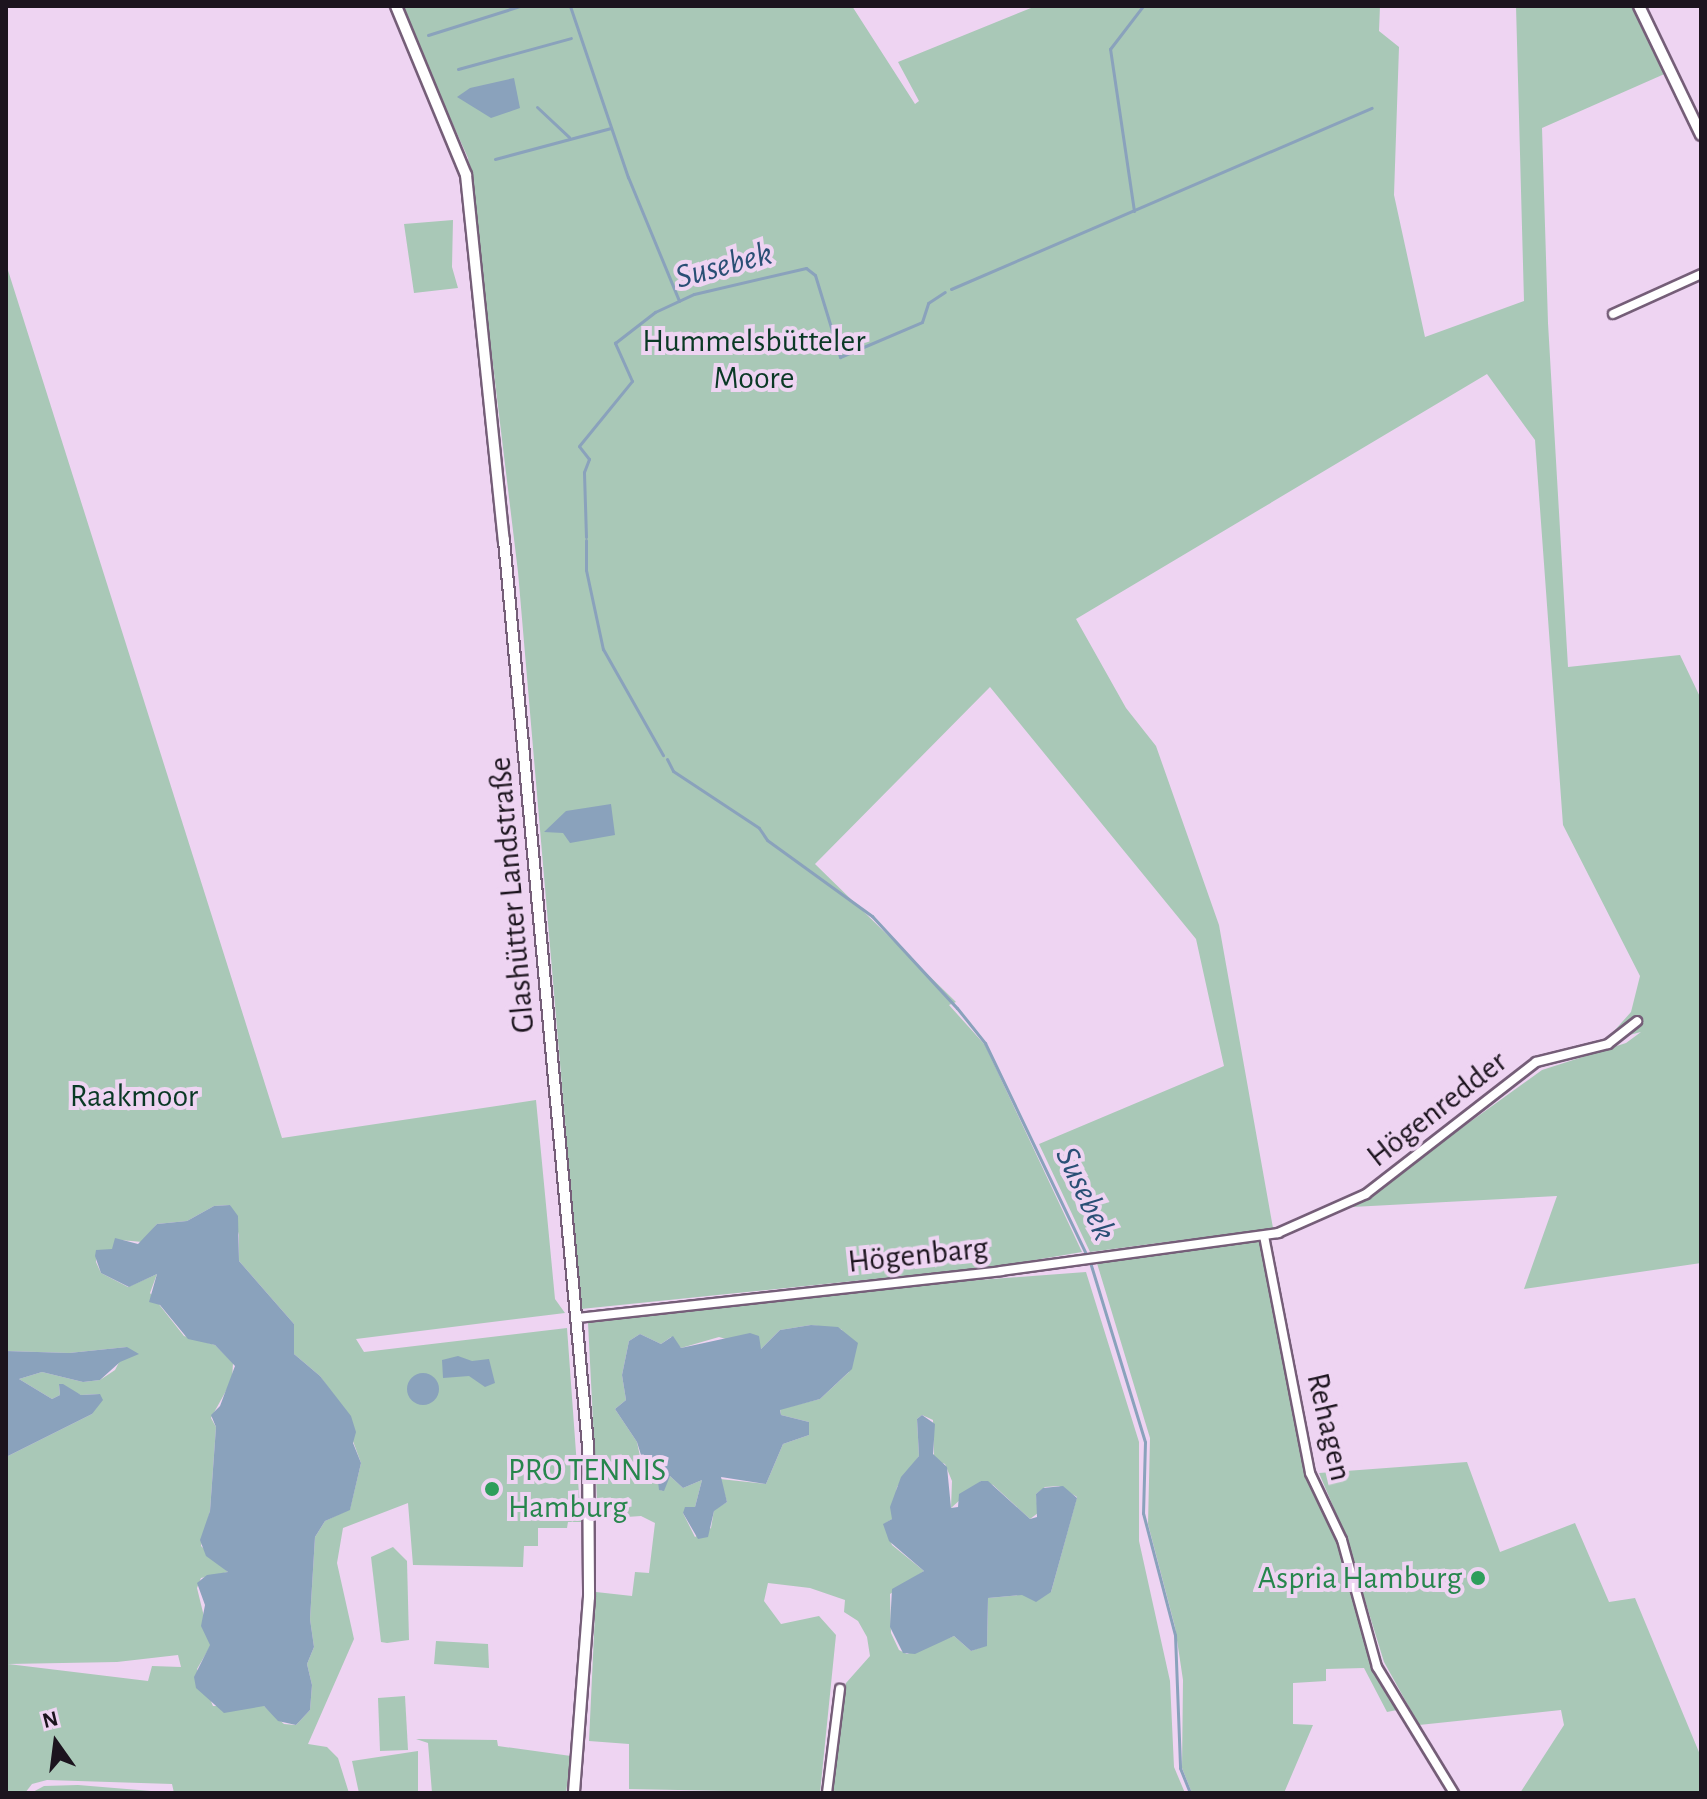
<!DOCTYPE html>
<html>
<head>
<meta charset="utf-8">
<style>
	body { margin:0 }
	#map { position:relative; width:1707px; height:1799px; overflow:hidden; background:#eed4f2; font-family:"Alegreya Sans",sans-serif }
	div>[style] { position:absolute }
	.green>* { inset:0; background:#a9c8b7 }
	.water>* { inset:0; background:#8aa2bc }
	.round { border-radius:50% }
	.stream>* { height:3px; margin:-1.5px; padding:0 1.5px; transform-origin:1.5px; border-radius:1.5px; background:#8aa2bc }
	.roads { filter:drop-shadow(2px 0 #755e78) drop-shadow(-2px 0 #755e78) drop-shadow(0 2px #755e78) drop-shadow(0 -2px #755e78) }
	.minor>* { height:8px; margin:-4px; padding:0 4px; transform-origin:4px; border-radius:4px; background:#fff }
	.tertiary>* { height:10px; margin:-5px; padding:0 5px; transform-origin:5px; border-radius:5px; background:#fff }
	.dots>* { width:22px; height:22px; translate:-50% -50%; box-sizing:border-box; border:4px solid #eed4f2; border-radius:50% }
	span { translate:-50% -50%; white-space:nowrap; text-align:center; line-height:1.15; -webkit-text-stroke:8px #eed4f2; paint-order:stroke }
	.park-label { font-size:32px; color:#0a3925 }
	.street-label { font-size:32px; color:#1c141e }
	.leisure-label { font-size:32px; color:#27864d }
	.left { translate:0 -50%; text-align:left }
	.right { translate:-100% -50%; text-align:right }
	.water-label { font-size:34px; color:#294f75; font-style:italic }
	.frame { position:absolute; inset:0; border:8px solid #1c141e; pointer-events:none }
	.north { position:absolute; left:16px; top:1703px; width:80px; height:80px; -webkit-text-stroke:6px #eed4f2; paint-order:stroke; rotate:346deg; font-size:22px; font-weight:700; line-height:32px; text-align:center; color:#1c141e }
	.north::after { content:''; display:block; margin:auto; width:28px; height:36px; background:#1c141e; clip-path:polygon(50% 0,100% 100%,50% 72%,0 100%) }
</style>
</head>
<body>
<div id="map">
	<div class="green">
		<div style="clip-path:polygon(400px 6px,852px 6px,915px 104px,919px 101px,898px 62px,1036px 6px,1380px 6px,1379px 31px,1399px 47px,1394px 195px,1425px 337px,1524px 301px,1516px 6px,1636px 6px,1669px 72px,1542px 128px,1548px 323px,1568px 667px,1680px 655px,1701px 699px,1701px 1263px,1524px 1289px,1557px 1196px,1352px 1207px,1542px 1070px,1626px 1043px,1641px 1032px,1617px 1038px,1615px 1030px,1631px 1012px,1640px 976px,1563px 825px,1535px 440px,1487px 374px,1076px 619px,1126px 708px,1156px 746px,1219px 925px,1273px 1228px,1090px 1252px,1039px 1144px,1224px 1066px,1196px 939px,990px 687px,815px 864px,956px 1002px,949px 1005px,985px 1045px,1082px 1252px,1000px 1266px,581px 1309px,518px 572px,468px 158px)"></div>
		<div style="clip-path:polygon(453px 220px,452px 267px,458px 288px,414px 293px,404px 224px)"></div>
		<div style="clip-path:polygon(evenodd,6px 264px,282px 1138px,536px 1100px,555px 1299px,565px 1313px,356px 1339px,364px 1352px,567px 1328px,581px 1522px,568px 1522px,567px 1528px,538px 1528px,538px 1546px,524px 1546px,523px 1567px,413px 1565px,408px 1503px,343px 1528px,337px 1563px,354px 1639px,308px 1744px,327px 1747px,338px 1758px,349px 1793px,174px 1793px,172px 1784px,47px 1780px,32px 1784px,25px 1793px,6px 1793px,6px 1457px,92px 1414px,99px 1394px,81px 1395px,59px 1385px,60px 1395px,52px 1399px,19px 1379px,42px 1372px,83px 1382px,100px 1380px,115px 1370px,127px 1347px,69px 1353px,6px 1351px,6px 264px,230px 1205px,239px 1235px,239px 1261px,294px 1324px,294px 1354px,320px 1376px,339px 1403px,361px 1463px,350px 1509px,325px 1521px,315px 1537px,310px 1619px,314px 1647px,307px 1664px,312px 1685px,310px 1710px,296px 1725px,284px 1724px,264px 1706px,213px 1706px,197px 1669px,211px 1645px,197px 1588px,201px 1578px,228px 1572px,201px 1546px,210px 1511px,216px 1427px,211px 1418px,232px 1380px,233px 1363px,215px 1345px,184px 1336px,150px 1293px,157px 1274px,128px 1287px,101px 1273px,96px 1262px,97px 1250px,112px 1250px,121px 1240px,142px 1242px,157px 1224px,187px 1221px,214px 1206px,230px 1205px,6px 264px,178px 1655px,181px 1667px,152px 1666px,148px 1681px,8px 1664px,117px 1662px,178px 1655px)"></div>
		<div style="clip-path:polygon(1262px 1240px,1307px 1472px,1338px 1540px,1378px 1676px,1397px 1710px,1387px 1712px,1364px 1668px,1326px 1669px,1326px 1681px,1293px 1683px,1293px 1724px,1313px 1725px,1284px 1793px,1192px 1793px,1182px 1768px,1183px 1680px,1175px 1627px,1148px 1524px,1150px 1438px,1096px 1260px)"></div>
		<div style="clip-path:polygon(evenodd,1086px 1272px,1139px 1442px,1139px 1541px,1170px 1681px,1174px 1767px,1185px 1793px,831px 1793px,846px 1683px,870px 1656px,867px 1637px,858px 1621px,844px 1612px,845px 1600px,810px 1588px,768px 1583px,764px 1601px,781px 1624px,819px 1616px,836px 1635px,820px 1793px,629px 1789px,629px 1744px,589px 1741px,596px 1592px,632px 1596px,635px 1572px,649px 1573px,655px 1523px,641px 1516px,598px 1519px,588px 1323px,953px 1282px,1086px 1272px,811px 1325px,841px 1329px,850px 1341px,849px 1372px,820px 1399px,780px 1409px,781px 1415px,809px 1422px,809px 1435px,783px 1444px,766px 1484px,720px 1479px,727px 1502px,714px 1510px,711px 1528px,695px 1537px,683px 1513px,695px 1507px,702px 1480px,683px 1488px,670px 1476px,661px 1491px,657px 1473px,641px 1461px,637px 1442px,615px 1409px,626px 1400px,622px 1375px,629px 1341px,640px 1334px,661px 1344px,671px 1337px,681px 1348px,719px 1337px,761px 1349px,780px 1330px,811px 1325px,1086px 1272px,922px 1415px,933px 1420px,934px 1460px,945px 1464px,952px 1481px,951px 1508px,981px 1481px,993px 1485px,1030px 1519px,1038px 1513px,1036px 1494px,1045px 1487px,1059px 1486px,1077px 1497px,1051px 1592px,988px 1598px,987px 1645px,971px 1651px,954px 1636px,907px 1654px,899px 1650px,891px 1633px,890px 1594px,924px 1571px,892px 1545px,884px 1524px,892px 1519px,897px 1487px,919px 1456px,917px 1419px,922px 1415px)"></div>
		<div style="clip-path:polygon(1467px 1462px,1500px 1552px,1575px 1523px,1609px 1602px,1635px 1598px,1701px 1757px,1701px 1793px,1520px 1793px,1564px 1725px,1561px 1710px,1419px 1725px,1384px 1662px,1344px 1532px,1319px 1473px)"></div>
		<div style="clip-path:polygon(393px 1547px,407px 1561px,409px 1640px,387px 1643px,381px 1642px,371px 1557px)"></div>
		<div style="clip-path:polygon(436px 1641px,488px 1644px,489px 1668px,434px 1664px)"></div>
		<div style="clip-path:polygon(405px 1696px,408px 1750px,380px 1751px,378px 1698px)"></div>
		<div style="clip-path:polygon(416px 1739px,497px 1740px,498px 1746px,571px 1756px,566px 1793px,432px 1793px,428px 1743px)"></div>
		<div style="clip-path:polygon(418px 1751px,418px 1793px,359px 1793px,352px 1761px)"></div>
		<div style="clip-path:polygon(78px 1785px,151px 1791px,161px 1793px,31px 1793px,44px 1786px)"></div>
	</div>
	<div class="water">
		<div style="clip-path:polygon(514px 78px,520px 108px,491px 118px,457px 97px,470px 88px)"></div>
		<div style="clip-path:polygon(611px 804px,615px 835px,570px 843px,563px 833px,544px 832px,566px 811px)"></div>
		<div style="clip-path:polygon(230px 1205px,238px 1216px,239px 1261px,294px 1324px,294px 1354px,320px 1376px,351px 1416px,356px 1432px,353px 1443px,361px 1463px,350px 1510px,325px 1521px,315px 1537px,310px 1619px,314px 1647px,307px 1664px,312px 1685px,310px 1710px,296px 1725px,278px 1721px,264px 1706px,224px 1713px,196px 1688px,194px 1677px,210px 1645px,201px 1626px,205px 1605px,197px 1583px,207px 1575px,228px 1572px,206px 1556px,200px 1540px,210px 1511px,216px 1427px,211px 1415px,220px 1406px,235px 1366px,215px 1345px,188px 1339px,160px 1305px,149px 1302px,157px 1274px,129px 1287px,101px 1273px,95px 1256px,96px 1250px,112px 1249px,115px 1238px,138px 1244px,157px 1224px,187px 1221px,214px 1206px)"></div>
		<div style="clip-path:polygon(811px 1325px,838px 1327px,858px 1343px,852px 1369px,820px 1399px,780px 1410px,781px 1415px,809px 1422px,809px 1435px,783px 1444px,766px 1484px,721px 1477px,727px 1502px,714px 1511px,708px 1537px,698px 1539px,683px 1513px,685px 1507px,695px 1507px,702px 1480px,683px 1488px,670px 1476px,664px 1491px,659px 1490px,657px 1473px,645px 1468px,637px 1442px,615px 1409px,626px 1400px,622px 1375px,629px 1341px,640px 1334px,661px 1344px,673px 1336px,681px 1348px,750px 1333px,759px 1336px,761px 1349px,780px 1330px)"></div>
		<div style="clip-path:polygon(127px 1347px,139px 1354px,120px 1362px,100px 1380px,83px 1382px,42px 1372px,19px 1379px,52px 1399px,60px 1395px,59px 1384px,63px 1384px,81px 1395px,100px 1394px,103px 1400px,92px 1414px,6px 1457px,6px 1351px,69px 1353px)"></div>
		<div style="clip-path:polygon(458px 1356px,472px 1361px,489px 1359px,495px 1383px,485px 1387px,469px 1376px,443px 1378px,442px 1360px)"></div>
		<div class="round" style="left:407px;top:1373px;width:32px;height:32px"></div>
		<div style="clip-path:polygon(922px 1415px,935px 1424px,933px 1454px,947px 1467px,951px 1508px,958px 1507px,959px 1494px,981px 1481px,988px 1481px,1030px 1519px,1037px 1517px,1036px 1494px,1043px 1488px,1063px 1486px,1077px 1498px,1051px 1592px,1036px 1602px,1022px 1595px,988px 1598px,987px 1646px,971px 1651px,954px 1636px,915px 1654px,903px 1653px,890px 1627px,892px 1589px,924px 1571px,889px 1541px,883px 1524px,892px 1519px,890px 1507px,901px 1477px,919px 1456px,917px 1419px)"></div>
	</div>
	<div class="stream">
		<div style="left:570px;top:6px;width:181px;rotate:71.3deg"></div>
		<div style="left:628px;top:177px;width:134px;rotate:67.6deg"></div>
		<div style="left:428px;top:35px;width:96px;rotate:-17.5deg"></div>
		<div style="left:458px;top:69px;width:117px;rotate:-15.3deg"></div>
		<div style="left:537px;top:107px;width:44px;rotate:43.2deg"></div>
		<div style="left:495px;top:159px;width:120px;rotate:-15deg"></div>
		<div style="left:1134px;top:211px;width:164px;rotate:-98.4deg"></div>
		<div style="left:1110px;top:49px;width:54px;rotate:-52.5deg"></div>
		<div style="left:951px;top:289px;width:458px;rotate:-23.3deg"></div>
		<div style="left:586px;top:537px;width:65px;rotate:-91.8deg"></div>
		<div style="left:584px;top:472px;width:14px;rotate:-69deg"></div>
		<div style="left:589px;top:459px;width:16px;rotate:-128deg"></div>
		<div style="left:579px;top:446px;width:84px;rotate:-50.8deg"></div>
		<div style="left:632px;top:381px;width:42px;rotate:-114.1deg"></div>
		<div style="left:615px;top:343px;width:51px;rotate:-37.8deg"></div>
		<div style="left:655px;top:312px;width:43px;rotate:-24.8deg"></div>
		<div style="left:694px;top:294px;width:115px;rotate:-13.1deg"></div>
		<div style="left:806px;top:268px;width:11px;rotate:38deg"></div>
		<div style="left:815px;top:275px;width:86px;rotate:73deg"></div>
		<div style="left:840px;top:357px;width:89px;rotate:-23.1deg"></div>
		<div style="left:922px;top:322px;width:20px;rotate:-72deg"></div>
		<div style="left:928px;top:303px;width:20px;rotate:-33deg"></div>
		<div style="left:586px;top:540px;width:30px;rotate:90deg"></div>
		<div style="left:586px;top:570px;width:81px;rotate:77.9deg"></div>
		<div style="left:603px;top:649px;width:122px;rotate:60.5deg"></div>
		<div style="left:667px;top:759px;width:13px;rotate:63deg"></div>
		<div style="left:673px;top:771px;width:103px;rotate:33.5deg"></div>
		<div style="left:759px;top:828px;width:14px;rotate:56deg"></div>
		<div style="left:767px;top:840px;width:130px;rotate:35.9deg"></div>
		<div style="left:872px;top:916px;width:125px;rotate:47.3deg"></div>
		<div style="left:957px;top:1008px;width:45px;rotate:51.3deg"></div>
		<div style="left:985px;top:1043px;width:236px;rotate:64.4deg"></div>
		<div style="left:1090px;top:1262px;width:188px;rotate:73deg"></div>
		<div style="left:1145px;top:1442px;width:71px;rotate:91.6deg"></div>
		<div style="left:1143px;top:1513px;width:126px;rotate:75.3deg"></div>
		<div style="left:1175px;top:1635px;width:133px;rotate:87.8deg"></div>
		<div style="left:1180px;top:1768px;width:27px;rotate:68deg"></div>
	</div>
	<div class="roads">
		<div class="minor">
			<div style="left:1613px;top:314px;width:97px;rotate:-24.4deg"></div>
			<div style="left:1264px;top:1236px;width:241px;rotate:79deg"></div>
			<div style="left:1310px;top:1473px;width:74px;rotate:64.5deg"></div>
			<div style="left:1342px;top:1540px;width:132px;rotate:74.6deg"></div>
			<div style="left:1377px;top:1667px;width:148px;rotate:58.6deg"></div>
			<div style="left:577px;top:1318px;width:427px;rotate:-6.3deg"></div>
			<div style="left:1001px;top:1271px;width:280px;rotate:-7.8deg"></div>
			<div style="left:1278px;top:1233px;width:96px;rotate:-23.9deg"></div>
			<div style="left:1366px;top:1194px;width:215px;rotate:-37.8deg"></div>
			<div style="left:1536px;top:1062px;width:74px;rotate:-14deg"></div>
			<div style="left:1608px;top:1044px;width:37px;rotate:-38deg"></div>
			<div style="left:827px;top:1793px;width:105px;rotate:-82.9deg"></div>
		</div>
		<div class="tertiary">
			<div style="left:396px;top:6px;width:183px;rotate:67.5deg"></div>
			<div style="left:466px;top:175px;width:367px;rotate:84.1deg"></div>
			<div style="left:504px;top:540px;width:910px;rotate:84.7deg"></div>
			<div style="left:588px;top:1446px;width:151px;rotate:89.6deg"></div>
			<div style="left:589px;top:1597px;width:197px;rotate:94.4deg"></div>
			<div style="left:1639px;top:6px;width:143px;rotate:64.3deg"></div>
		</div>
	</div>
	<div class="dots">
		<div style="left:492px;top:1489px;background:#2e9e5b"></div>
		<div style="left:1478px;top:1578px;background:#2e9e5b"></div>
	</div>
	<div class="park-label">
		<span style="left:754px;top:360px">Hummelsbütteler<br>Moore</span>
		<span style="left:134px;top:1096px">Raakmoor</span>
	</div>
	<div class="street-label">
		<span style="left:512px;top:895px;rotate:-95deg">Glashütter Landstraße</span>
		<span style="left:1437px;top:1109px;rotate:-38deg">Högenredder</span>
		<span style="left:918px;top:1255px;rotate:-6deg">Högenbarg</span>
		<span style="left:1329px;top:1427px;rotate:77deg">Rehagen</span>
	</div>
	<div class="leisure-label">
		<span class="left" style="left:508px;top:1489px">PRO TENNIS<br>Hamburg</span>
		<span class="right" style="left:1462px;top:1578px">Aspria Hamburg</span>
	</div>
	<div class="water-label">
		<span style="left:724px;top:266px;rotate:-15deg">Susebek</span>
		<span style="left:1085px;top:1194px;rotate:65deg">Susebek</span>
	</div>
	<div class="frame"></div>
	<div class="north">N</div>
</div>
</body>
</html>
